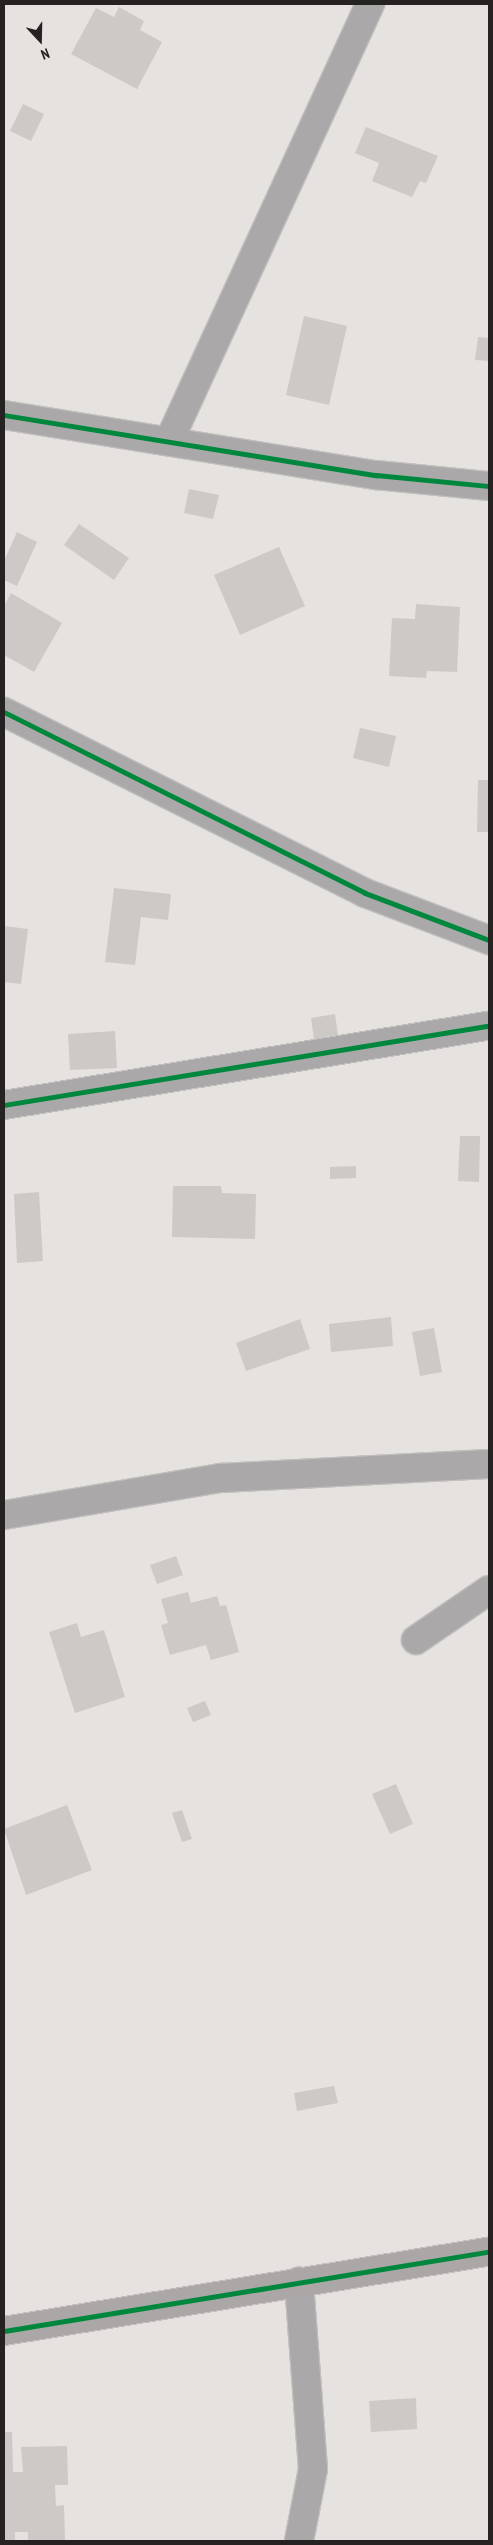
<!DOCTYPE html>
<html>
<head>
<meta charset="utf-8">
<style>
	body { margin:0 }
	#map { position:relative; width:493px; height:2545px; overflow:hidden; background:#e6e2e0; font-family:"PT Sans Narrow",sans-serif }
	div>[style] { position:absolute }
	.building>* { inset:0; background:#ccc9c7 }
	.roads { filter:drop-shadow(1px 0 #c2bfbe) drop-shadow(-1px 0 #c2bfbe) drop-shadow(0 1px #c2bfbe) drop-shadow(0 -1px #c2bfbe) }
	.street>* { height:28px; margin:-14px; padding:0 14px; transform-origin:14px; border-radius:14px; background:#aaa8a8 }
	.secondary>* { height:28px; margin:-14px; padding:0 14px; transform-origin:14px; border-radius:14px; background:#aaa7a6 }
	.cycleway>* { height:5px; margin:-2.5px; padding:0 2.5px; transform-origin:2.5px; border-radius:2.5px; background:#00873e }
	span { translate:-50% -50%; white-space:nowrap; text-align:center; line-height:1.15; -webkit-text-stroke:4px #e9e1dd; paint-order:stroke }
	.frame { position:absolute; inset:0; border:5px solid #252221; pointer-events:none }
	.north { position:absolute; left:15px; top:15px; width:50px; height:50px; -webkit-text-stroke:4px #e9e1dd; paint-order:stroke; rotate:159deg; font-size:14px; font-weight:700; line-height:20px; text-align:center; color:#252221 }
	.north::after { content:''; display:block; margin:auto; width:18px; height:22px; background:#252221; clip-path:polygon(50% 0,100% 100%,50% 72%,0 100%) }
</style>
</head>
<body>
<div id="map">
	<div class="building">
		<div style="clip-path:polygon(119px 7px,144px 21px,140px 30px,162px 42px,137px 89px,71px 54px,96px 8px,114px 17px)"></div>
		<div style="clip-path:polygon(23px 104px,44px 114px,31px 141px,10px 131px)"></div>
		<div style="clip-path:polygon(366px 127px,438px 156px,426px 183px,420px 181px,412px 197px,372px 181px,379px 163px,355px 153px)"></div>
		<div style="clip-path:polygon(304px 316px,347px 326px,329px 405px,286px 395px)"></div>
		<div style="clip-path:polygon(478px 337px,489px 338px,489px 361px,475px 360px)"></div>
		<div style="clip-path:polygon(189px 489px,219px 495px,213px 519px,184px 513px)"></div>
		<div style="clip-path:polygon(79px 524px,129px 558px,114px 580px,64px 545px)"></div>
		<div style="clip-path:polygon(17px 532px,37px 542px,17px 586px,4px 580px,4px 561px)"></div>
		<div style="clip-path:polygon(279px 547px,305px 606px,240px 635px,214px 575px)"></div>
		<div style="clip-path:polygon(11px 593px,62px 623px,34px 672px,4px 655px,4px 606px)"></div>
		<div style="clip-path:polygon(416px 604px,460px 607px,457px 672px,427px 671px,426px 678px,389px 676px,392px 618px,415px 619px)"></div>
		<div style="clip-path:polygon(360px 728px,396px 736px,389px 767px,353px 758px)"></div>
		<div style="clip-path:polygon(478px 780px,489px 780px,489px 832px,477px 832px)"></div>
		<div style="clip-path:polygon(114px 888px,171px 894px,168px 920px,141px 917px,135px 965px,105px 962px)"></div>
		<div style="clip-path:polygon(4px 926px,28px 929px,21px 984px,4px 982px)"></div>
		<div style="clip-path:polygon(335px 1014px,338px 1035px,314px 1039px,311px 1018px)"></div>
		<div style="clip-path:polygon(115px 1031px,117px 1068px,70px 1070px,68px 1034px)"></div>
		<div style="clip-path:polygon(460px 1136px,480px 1136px,479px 1182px,458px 1181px)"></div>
		<div style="clip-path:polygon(356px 1166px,356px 1178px,330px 1179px,330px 1167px)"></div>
		<div style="clip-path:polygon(173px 1186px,221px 1186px,222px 1193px,256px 1194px,255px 1239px,172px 1237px)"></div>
		<div style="clip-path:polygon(39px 1192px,43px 1261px,17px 1263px,14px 1194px)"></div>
		<div style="clip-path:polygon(391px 1317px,393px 1346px,331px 1352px,329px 1324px)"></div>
		<div style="clip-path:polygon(300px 1319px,310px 1349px,246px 1371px,236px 1343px)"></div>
		<div style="clip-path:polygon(434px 1328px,442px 1372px,420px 1376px,412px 1332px)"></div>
		<div style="clip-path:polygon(176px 1556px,183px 1575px,157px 1584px,150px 1565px)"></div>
		<div style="clip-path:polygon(188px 1592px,191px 1603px,217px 1596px,220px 1606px,226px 1605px,239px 1652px,211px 1660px,206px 1645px,170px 1655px,161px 1625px,168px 1623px,161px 1599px)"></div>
		<div style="clip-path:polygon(77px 1623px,81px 1637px,104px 1630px,125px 1697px,75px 1713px,49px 1632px)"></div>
		<div style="clip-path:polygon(205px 1701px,211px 1715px,193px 1722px,187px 1708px)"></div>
		<div style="clip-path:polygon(396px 1784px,413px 1824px,390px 1834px,372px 1794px)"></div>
		<div style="clip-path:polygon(67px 1805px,92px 1870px,26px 1895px,4px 1829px)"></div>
		<div style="clip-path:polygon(182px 1810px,192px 1839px,182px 1842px,172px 1813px)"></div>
		<div style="clip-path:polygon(334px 2086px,338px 2103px,297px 2111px,294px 2093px)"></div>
		<div style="clip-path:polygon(416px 2398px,417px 2429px,371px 2432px,369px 2401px)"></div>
		<div style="clip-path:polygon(4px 2432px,12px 2432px,13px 2472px,23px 2472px,21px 2447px,67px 2446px,68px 2485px,55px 2485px,56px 2506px,64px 2505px,65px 2541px,28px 2541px,28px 2532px,15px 2532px,15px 2541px,4px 2541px)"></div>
	</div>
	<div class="roads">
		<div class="street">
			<div style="left:4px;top:415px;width:377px;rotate:9.2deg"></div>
			<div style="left:376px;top:475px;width:114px;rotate:5.6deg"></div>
			<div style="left:170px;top:439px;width:479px;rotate:-65.3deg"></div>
			<div style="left:4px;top:712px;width:404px;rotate:26.6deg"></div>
			<div style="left:365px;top:893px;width:133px;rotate:20.8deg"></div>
			<div style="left:4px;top:1105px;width:491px;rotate:-9.3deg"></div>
			<div style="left:4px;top:1515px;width:220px;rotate:-9.7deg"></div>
			<div style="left:221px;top:1478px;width:268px;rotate:-3deg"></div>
			<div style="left:416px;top:1640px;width:88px;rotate:-34.4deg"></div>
			<div style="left:299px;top:2541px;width:73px;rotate:-79deg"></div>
			<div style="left:313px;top:2469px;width:188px;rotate:-94.3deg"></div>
		</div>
		<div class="secondary">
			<div style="left:4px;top:2331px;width:491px;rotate:-9.3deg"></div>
		</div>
	</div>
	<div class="cycleway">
		<div style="left:4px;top:415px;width:377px;rotate:9.2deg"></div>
		<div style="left:376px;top:475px;width:114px;rotate:5.6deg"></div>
		<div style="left:4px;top:712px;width:404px;rotate:26.6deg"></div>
		<div style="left:365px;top:893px;width:133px;rotate:20.8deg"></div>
		<div style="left:4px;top:1105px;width:491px;rotate:-9.3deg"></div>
		<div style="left:4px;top:2331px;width:491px;rotate:-9.3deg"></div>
	</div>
	<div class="frame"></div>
	<div class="north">N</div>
</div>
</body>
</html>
